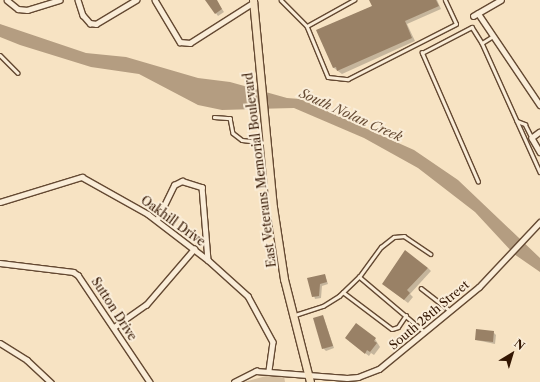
<!DOCTYPE html>
<html>
<head>
<meta charset="utf-8">
<style>
	body { margin:0 }
	#map { position:relative; width:540px; height:382px; overflow:hidden; background:#f7e3c3; font-family:"Libre Caslon Text",serif }
	div>[style] { position:absolute }
	.green>* { inset:0; background:#d6c0a2 }
	.water>* { inset:0; background:#b49d81 }
	.shadow>* { inset:0; background:#0003 }
	.building>* { inset:0; background:#998166 }
	.roads { filter:drop-shadow(1px 0 #644932) drop-shadow(-1px 0 #644932) drop-shadow(0 1px #644932) drop-shadow(0 -1px #644932) }
	.lane>* { height:2.5px; margin:-1.25px; padding:0 1.25px; transform-origin:1.25px; border-radius:1.25px; background:#faedd8 }
	.street>* { height:4.5px; margin:-2.25px; padding:0 2.25px; transform-origin:2.25px; border-radius:2.25px; background:#faedd8 }
	.primary>* { height:7px; margin:-3.5px; padding:0 3.5px; transform-origin:3.5px; border-radius:3.5px; background:#f7e3c3 }
	span { translate:-50% -50%; white-space:nowrap; text-align:center; line-height:1.15; -webkit-text-stroke:4px #faedd8; paint-order:stroke }
	.street-label { font-size:12px; color:#331602 }
	.water-label { font-size:13px; color:#674c35; font-style:italic }
	.north { position:absolute; left:492px; top:334px; width:40px; height:40px; -webkit-text-stroke:3px #faedd8; paint-order:stroke; rotate:38deg; font-size:11px; font-weight:700; line-height:16px; text-align:center; color:#331602 }
	.north::after { content:''; display:block; margin:auto; width:14px; height:18px; background:#331602; clip-path:polygon(50% 0,100% 100%,50% 72%,0 100%) }
</style>
</head>
<body>
<div id="map">
	<div class="green">
		<div style="clip-path:polygon(270px 375px,284px 376px,285px 382px,244px 382px)"></div>
	</div>
	<div class="water">
		<div style="clip-path:polygon(0 24px,86px 53px,126px 57px,198px 78px,230px 82px,287px 98px,300px 99px,414px 150px,458px 180px,540px 258px,540px 272px,514px 254px,475px 212px,418px 168px,364px 138px,294px 108px,222px 110px,198px 105px,139px 74px,91px 67px,20px 45px,0 37px)"></div>
	</div>
	<div class="shadow">
		<div style="clip-path:polygon(206px 0,216px 0,224px 12px,218px 16px)"></div>
		<div style="clip-path:polygon(371px 0,437px 0,441px 9px,407px 24px,415px 41px,342px 74px,334px 68px,318px 31px,373px 6px)"></div>
		<div style="clip-path:polygon(428px 268px,431px 271px,410px 294px,413px 297px,408px 303px,387px 287px)"></div>
		<div style="clip-path:polygon(325px 275px,328px 284px,322px 286px,321px 298px,315px 299px,309px 279px)"></div>
		<div style="clip-path:polygon(323px 316px,334px 348px,326px 351px,323px 348px)"></div>
		<div style="clip-path:polygon(493px 332px,496px 335px,495px 344px,476px 340px)"></div>
		<div style="clip-path:polygon(375px 339px,380px 347px,374px 355px,371px 353px,369px 356px,349px 341px)"></div>
	</div>
	<div class="building">
		<div style="clip-path:polygon(205px 0,217px 0,222px 9px,215px 14px)"></div>
		<div style="clip-path:polygon(369px 0,436px 0,439px 6px,405px 21px,412px 38px,337px 71px,336px 67px,333px 68px,316px 30px,372px 6px)"></div>
		<div style="clip-path:polygon(405px 250px,428px 268px,407px 290px,410px 293px,404px 300px,382px 284px)"></div>
		<div style="clip-path:polygon(325px 274px,327px 282px,320px 284px,319px 296px,312px 297px,307px 278px)"></div>
		<div style="clip-path:polygon(323px 315px,333px 346px,322px 349px,313px 318px)"></div>
		<div style="clip-path:polygon(356px 323px,376px 338px,374px 341px,377px 343px,370px 352px,367px 350px,365px 354px,345px 338px)"></div>
		<div style="clip-path:polygon(476px 329px,494px 331px,493px 342px,475px 340px)"></div>
	</div>
	<div class="roads">
		<div class="lane">
			<div style="left:281px;top:0;width:37px;rotate:45deg"></div>
			<div style="left:307px;top:26px;width:54px;rotate:-29deg"></div>
			<div style="left:307px;top:26px;width:55px;rotate:67.6deg"></div>
			<div style="left:328px;top:77px;width:20px;rotate:6deg"></div>
			<div style="left:348px;top:79px;width:121px;rotate:-27deg"></div>
			<div style="left:456px;top:24px;width:26px;rotate:-115deg"></div>
			<div style="left:482px;top:43px;width:85px;rotate:65.8deg"></div>
			<div style="left:517px;top:121px;width:9px;rotate:21deg"></div>
			<div style="left:525px;top:124px;width:16px;rotate:63deg"></div>
			<div style="left:0;top:55px;width:25px;rotate:45deg"></div>
			<div style="left:214px;top:117px;width:16px;rotate:4deg"></div>
			<div style="left:230px;top:118px;width:15px;rotate:79deg"></div>
			<div style="left:233px;top:133px;width:11px;rotate:38deg"></div>
			<div style="left:242px;top:140px;width:23px;rotate:7deg"></div>
			<div style="left:517px;top:121px;width:56px;rotate:65.7deg"></div>
			<div style="left:478px;top:182px;width:141px;rotate:-113.5deg"></div>
			<div style="left:422px;top:53px;width:56px;rotate:-27.5deg"></div>
			<div style="left:472px;top:27px;width:19px;rotate:58deg"></div>
			<div style="left:482px;top:43px;width:13px;rotate:-32deg"></div>
			<div style="left:421px;top:288px;width:37px;rotate:38deg"></div>
			<div style="left:343px;top:292px;width:61px;rotate:37.1deg"></div>
			<div style="left:392px;top:329px;width:6px;rotate:-18deg"></div>
			<div style="left:398px;top:327px;width:14px;rotate:-56deg"></div>
			<div style="left:295px;top:315px;width:29px;rotate:-18deg"></div>
			<div style="left:323px;top:306px;width:19px;rotate:-32deg"></div>
			<div style="left:339px;top:296px;width:28px;rotate:-44deg"></div>
			<div style="left:424px;top:332px;width:85px;rotate:-139.8deg"></div>
			<div style="left:359px;top:277px;width:37px;rotate:-54deg"></div>
			<div style="left:381px;top:247px;width:16px;rotate:-38deg"></div>
			<div style="left:394px;top:237px;width:10px;rotate:-6deg"></div>
			<div style="left:404px;top:236px;width:32px;rotate:34deg"></div>
		</div>
		<div class="street">
			<div style="left:7px;top:0;width:14px;rotate:39deg"></div>
			<div style="left:18px;top:9px;width:9px;rotate:6deg"></div>
			<div style="left:27px;top:10px;width:34px;rotate:-17deg"></div>
			<div style="left:78px;top:0;width:16px;rotate:72deg"></div>
			<div style="left:83px;top:15px;width:11px;rotate:49deg"></div>
			<div style="left:90px;top:23px;width:6px;rotate:9deg"></div>
			<div style="left:96px;top:24px;width:47px;rotate:-31deg"></div>
			<div style="left:155px;top:0;width:49px;rotate:59.2deg"></div>
			<div style="left:180px;top:42px;width:10px;rotate:6deg"></div>
			<div style="left:190px;top:43px;width:76px;rotate:-32.6deg"></div>
			<div style="left:478px;top:13px;width:111px;rotate:56deg"></div>
			<div style="left:473px;top:16px;width:32px;rotate:-30deg"></div>
			<div style="left:540px;top:132px;width:10px;rotate:143deg"></div>
			<div style="left:532px;top:138px;width:16px;rotate:60deg"></div>
			<div style="left:0;top:202px;width:86px;rotate:-17deg"></div>
			<div style="left:82px;top:177px;width:76px;rotate:29.3deg"></div>
			<div style="left:148px;top:214px;width:76px;rotate:37.5deg"></div>
			<div style="left:208px;top:260px;width:54px;rotate:42deg"></div>
			<div style="left:248px;top:296px;width:52px;rotate:61.5deg"></div>
			<div style="left:273px;top:342px;width:28px;rotate:98deg"></div>
			<div style="left:157px;top:220px;width:39px;rotate:-64deg"></div>
			<div style="left:174px;top:185px;width:9px;rotate:-27deg"></div>
			<div style="left:182px;top:181px;width:21px;rotate:17deg"></div>
			<div style="left:202px;top:187px;width:73px;rotate:85.3deg"></div>
			<div style="left:0;top:263px;width:74px;rotate:7deg"></div>
			<div style="left:73px;top:272px;width:6px;rotate:31deg"></div>
			<div style="left:78px;top:275px;width:129px;rotate:56.1deg"></div>
			<div style="left:114px;top:327px;width:39px;rotate:-35deg"></div>
			<div style="left:146px;top:305px;width:74px;rotate:-49.4deg"></div>
			<div style="left:0;top:343px;width:32px;rotate:32deg"></div>
			<div style="left:27px;top:360px;width:33px;rotate:43deg"></div>
			<div style="left:234px;top:382px;width:25px;rotate:-27deg"></div>
			<div style="left:256px;top:371px;width:91px;rotate:4.4deg"></div>
			<div style="left:347px;top:378px;width:11px;rotate:-5deg"></div>
			<div style="left:358px;top:377px;width:22px;rotate:-21deg"></div>
			<div style="left:379px;top:369px;width:129px;rotate:-39.4deg"></div>
			<div style="left:479px;top:287px;width:89px;rotate:-46.8deg"></div>
		</div>
		<div class="primary">
			<div style="left:253px;top:0;width:208px;rotate:84.5deg"></div>
			<div style="left:273px;top:207px;width:73px;rotate:81.3deg"></div>
			<div style="left:284px;top:279px;width:106px;rotate:75.8deg"></div>
		</div>
	</div>
	<div class="street-label">
		<span style="left:260px;top:170px;rotate:-97deg">East Veterans Memorial Boulevard</span>
		<span style="left:173px;top:221px;rotate:36deg">Oakhill Drive</span>
		<span style="left:114px;top:309px;rotate:57deg">Sutton Drive</span>
		<span style="left:429px;top:315px;rotate:-40deg">South 28th Street</span>
	</div>
	<div class="water-label">
		<span style="left:351px;top:115px;rotate:24deg">South Nolan Creek</span>
	</div>
	<div class="north">N</div>
</div>
</body>
</html>
